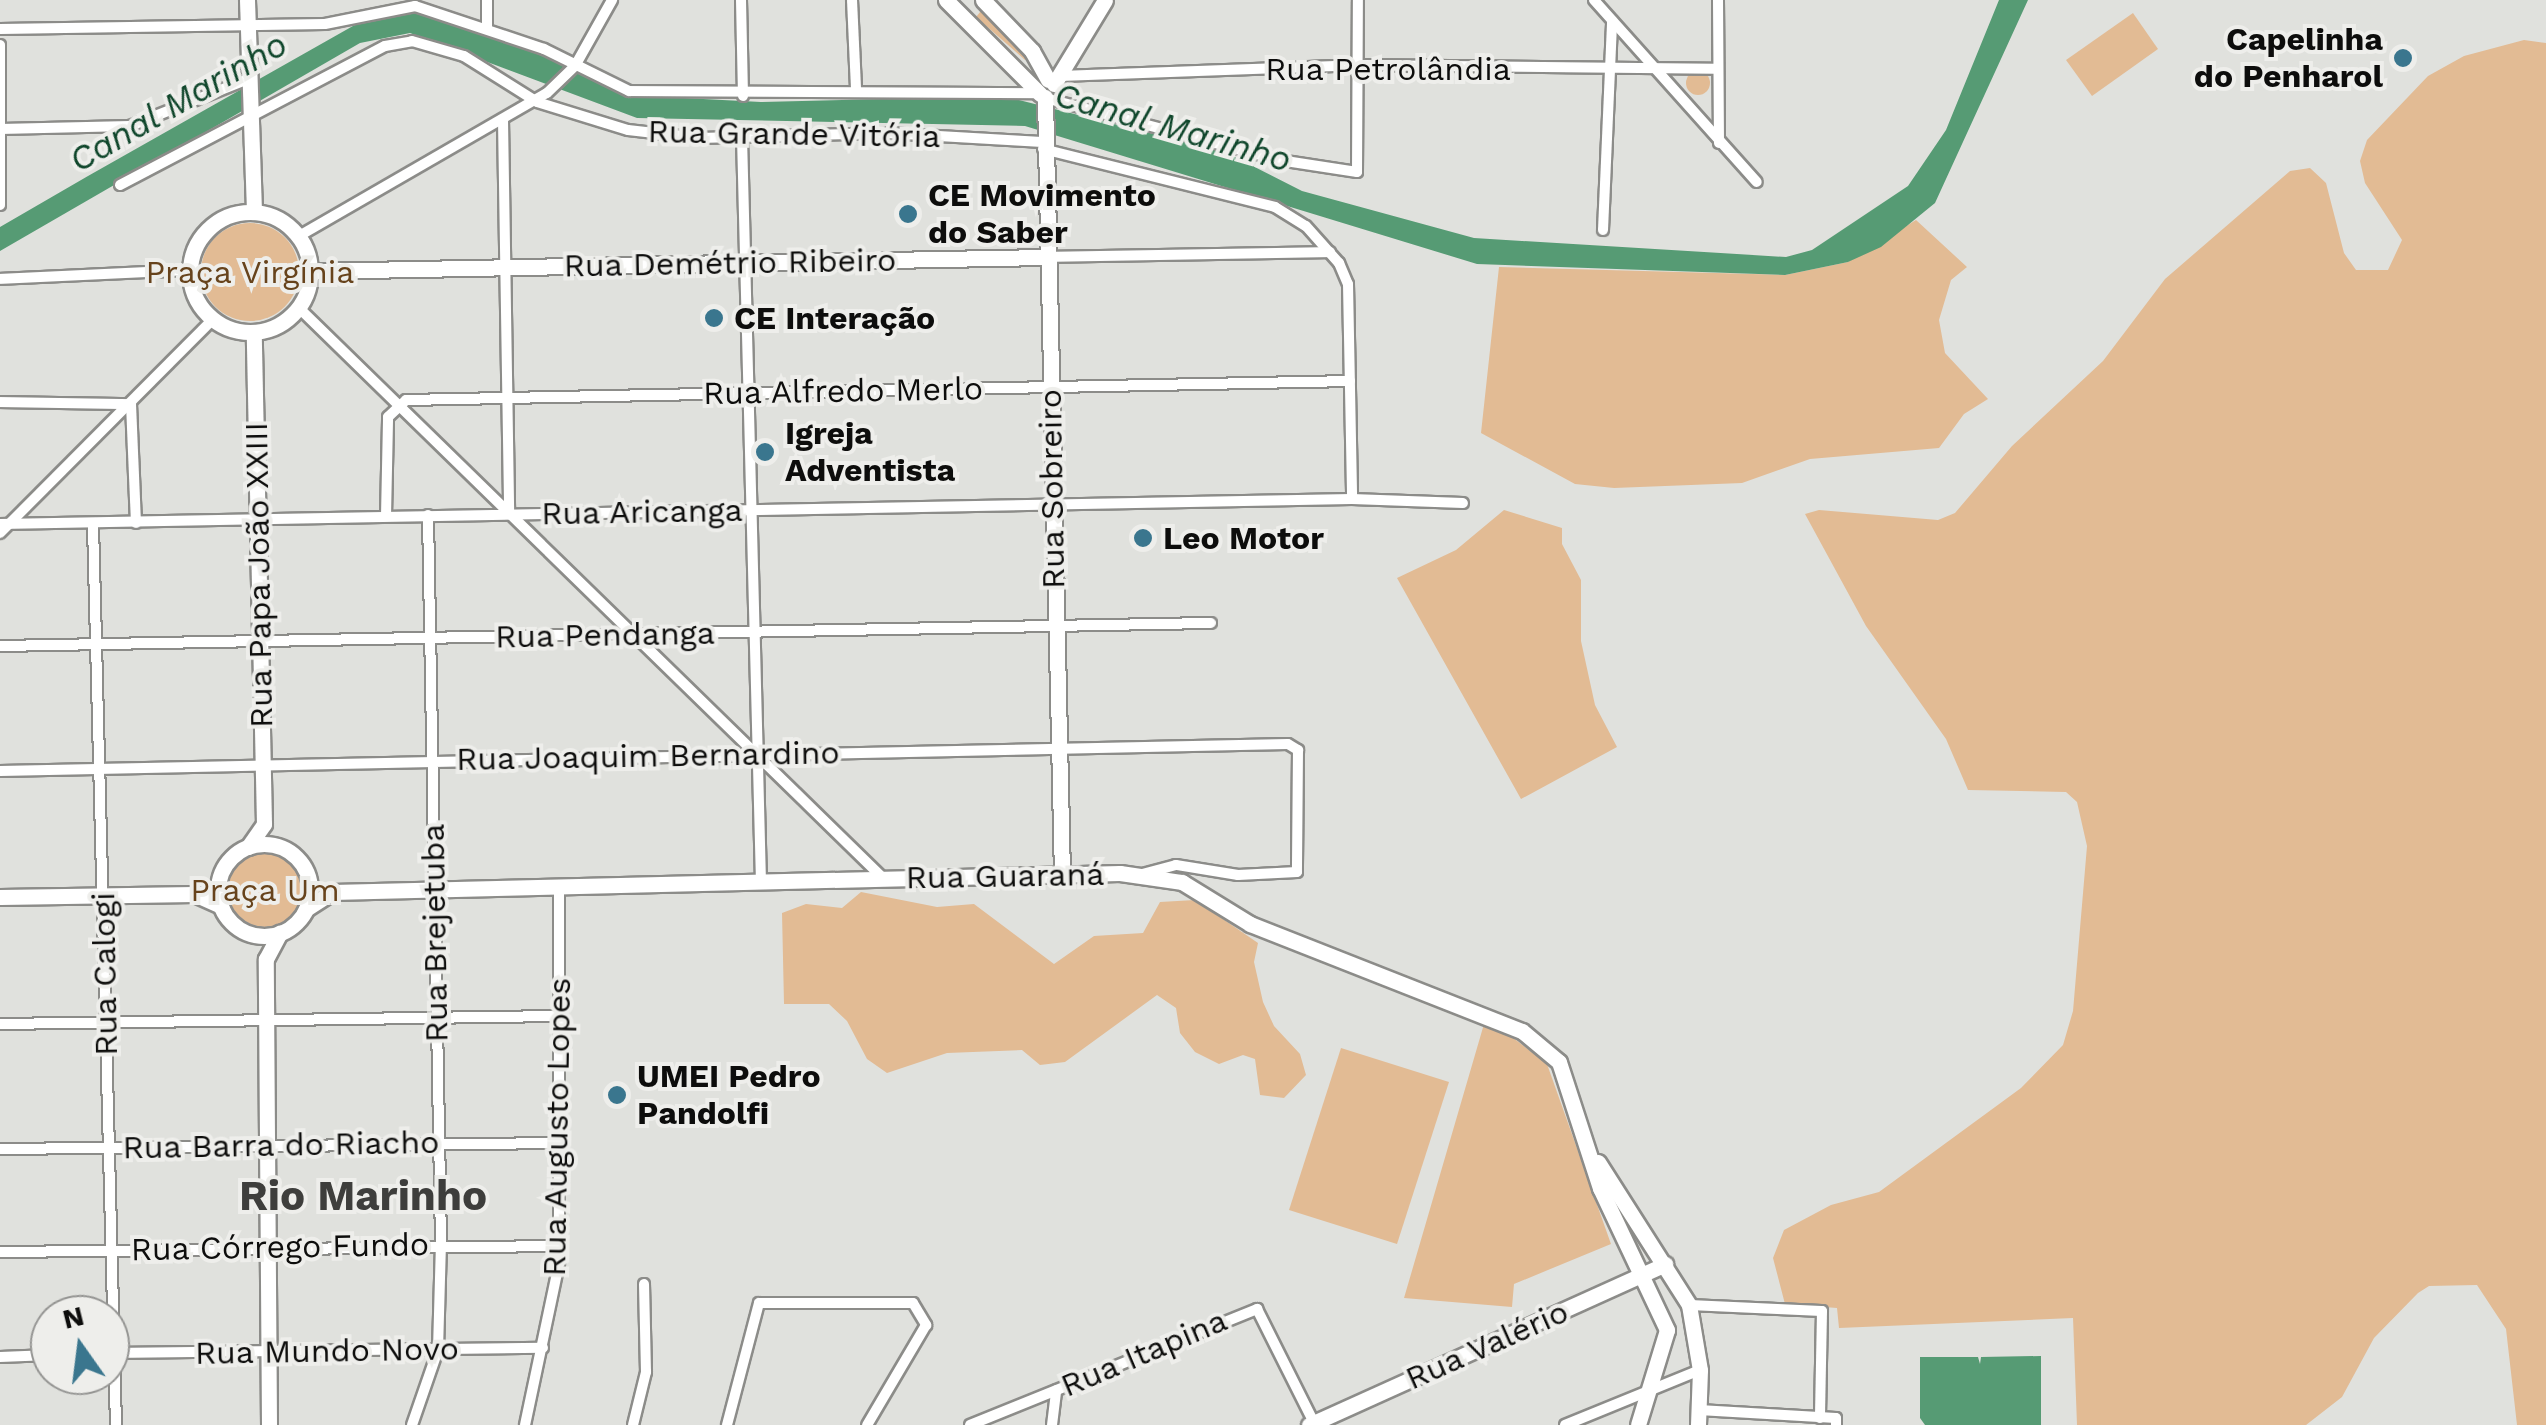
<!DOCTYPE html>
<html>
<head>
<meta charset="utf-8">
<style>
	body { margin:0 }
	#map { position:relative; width:2546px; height:1425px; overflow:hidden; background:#e0e1dd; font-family:"Work Sans",sans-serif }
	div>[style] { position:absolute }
	.green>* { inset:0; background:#e2bb94 }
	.round { border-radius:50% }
	.water>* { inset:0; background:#569b74 }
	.roads { filter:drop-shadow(2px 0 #8c8c89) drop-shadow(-2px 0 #8c8c89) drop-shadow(0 2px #8c8c89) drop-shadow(0 -2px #8c8c89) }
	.street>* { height:10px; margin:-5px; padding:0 5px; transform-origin:5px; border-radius:5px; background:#fff }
	.secondary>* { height:15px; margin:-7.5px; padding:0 7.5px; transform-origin:7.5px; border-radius:7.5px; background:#fff }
	.secondary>.ring { margin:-7.5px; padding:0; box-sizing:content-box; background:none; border:15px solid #fff; border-radius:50% }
	.dots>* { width:28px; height:28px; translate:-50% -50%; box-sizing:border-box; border:5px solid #eeeeeb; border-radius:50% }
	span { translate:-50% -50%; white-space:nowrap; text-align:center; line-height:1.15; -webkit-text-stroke:8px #eeeeeb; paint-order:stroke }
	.poi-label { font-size:32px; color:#0d0d0c; font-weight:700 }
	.right { translate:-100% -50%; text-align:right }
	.left { translate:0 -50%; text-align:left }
	.street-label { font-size:32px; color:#0d0d0c }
	.park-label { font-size:32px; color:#67431c }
	.water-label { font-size:35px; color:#0f462b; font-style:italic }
	.district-label { font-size:42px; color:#3e3e3c; font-weight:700 }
	.north { position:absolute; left:30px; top:1295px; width:100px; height:100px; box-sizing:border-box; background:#eeeeeb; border:2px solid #949492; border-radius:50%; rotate:346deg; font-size:28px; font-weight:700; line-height:40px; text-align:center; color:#0d0d0c }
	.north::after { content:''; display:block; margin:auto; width:35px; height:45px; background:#3a768e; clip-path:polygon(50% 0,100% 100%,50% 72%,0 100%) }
</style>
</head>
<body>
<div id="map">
	<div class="green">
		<div style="clip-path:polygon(981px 11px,1025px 55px,1025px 60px,976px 17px)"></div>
		<div style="clip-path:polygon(2133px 13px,2158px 49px,2092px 96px,2066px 60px)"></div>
		<div style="clip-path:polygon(2524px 40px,2546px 43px,2546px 1425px,2517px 1425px,2506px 1329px,2477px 1285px,2429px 1286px,2418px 1293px,2374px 1338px,2342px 1397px,2306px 1425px,2077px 1425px,2073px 1318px,1839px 1328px,1837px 1308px,1785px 1304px,1773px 1258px,1784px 1230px,1831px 1205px,1879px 1192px,2021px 1088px,2063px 1045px,2073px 1011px,2087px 846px,2077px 802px,2066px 792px,1968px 790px,1946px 739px,1866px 626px,1805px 514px,1819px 510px,1938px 520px,1955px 513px,2012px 446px,2103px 361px,2165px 279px,2290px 171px,2310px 168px,2326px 183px,2344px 253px,2356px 270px,2388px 270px,2402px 240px,2365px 183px,2360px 161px,2367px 140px,2428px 76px,2464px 56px)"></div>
		<div class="round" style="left:1686px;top:71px;width:24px;height:24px"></div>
		<div style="clip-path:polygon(1916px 220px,1967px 267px,1951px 280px,1939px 320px,1945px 353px,1988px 399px,1964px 414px,1939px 448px,1810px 459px,1742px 483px,1614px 488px,1575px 484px,1481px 433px,1499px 267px,1785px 275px,1848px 262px)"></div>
		<div class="round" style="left:201px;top:223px;width:98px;height:98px"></div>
		<div style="clip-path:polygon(1504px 510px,1562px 528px,1562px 544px,1581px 580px,1581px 641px,1595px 705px,1617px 747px,1521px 799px,1397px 578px,1456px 550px)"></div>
		<div class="round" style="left:228px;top:853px;width:74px;height:74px"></div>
		<div style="clip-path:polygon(861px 892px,937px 907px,974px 904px,1054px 964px,1094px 936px,1143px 933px,1160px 902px,1195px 900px,1258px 943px,1254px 962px,1263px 1002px,1274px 1026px,1300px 1054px,1306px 1075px,1284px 1098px,1260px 1095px,1255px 1059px,1243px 1055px,1219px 1064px,1195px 1052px,1180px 1033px,1176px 1008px,1157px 995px,1065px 1062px,1040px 1065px,1022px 1050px,947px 1053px,887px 1073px,867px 1059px,847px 1021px,829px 1004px,784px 1004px,782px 913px,806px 904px,842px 908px)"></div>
		<div style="clip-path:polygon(1484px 1024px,1499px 1027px,1547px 1064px,1611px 1244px,1514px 1284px,1512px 1307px,1404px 1298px)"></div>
		<div style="clip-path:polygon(1341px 1048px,1449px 1082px,1397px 1244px,1289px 1210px)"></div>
	</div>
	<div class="water">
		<div style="clip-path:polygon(1999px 0,2028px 0,1935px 203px,1881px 247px,1848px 262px,1785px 275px,1477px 264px,1025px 126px,637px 118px,410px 33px,360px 43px,0 251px,0 227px,88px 176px,360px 22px,423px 10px,524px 45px,626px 95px,761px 102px,1003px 96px,1225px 152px,1302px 191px,1474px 238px,1786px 257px,1812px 250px,1908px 186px,1946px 130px)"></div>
		<div style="clip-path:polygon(2041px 1356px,2041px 1425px,1925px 1425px,1920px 1418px,1920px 1357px,1978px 1357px,1980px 1364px,1981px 1357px)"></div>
	</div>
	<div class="roads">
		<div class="street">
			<div style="left:741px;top:0;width:96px;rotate:88.8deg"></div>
			<div style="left:852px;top:0;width:89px;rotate:87.4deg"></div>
			<div style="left:1594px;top:0;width:244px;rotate:48.2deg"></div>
			<div style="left:1718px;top:0;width:143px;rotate:89.6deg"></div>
			<div style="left:487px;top:28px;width:28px;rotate:-90deg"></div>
			<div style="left:0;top:29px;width:325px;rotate:-0.9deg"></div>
			<div style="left:325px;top:24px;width:92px;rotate:-11.3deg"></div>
			<div style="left:415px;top:6px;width:136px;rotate:18.4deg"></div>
			<div style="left:544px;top:49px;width:95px;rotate:26.3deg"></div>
			<div style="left:629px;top:91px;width:410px;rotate:0.3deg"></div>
			<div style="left:0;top:45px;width:160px;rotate:90deg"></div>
			<div style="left:1060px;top:76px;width:296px;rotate:-2.1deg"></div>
			<div style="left:1356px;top:65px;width:359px;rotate:0.6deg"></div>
			<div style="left:1045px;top:98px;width:242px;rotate:14.8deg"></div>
			<div style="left:1279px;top:160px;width:79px;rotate:8.7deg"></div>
			<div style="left:1357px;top:172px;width:172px;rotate:-89.7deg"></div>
			<div style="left:503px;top:120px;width:393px;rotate:89.1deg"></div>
			<div style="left:0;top:129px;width:130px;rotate:-1.3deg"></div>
			<div style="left:130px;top:126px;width:127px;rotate:-21.7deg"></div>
			<div style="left:742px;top:137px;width:745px;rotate:88.54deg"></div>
			<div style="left:1043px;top:149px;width:239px;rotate:14deg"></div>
			<div style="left:1275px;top:207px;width:36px;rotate:32deg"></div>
			<div style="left:1306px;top:226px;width:50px;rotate:48.3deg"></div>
			<div style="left:1339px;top:263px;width:23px;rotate:67deg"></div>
			<div style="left:1348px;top:284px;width:215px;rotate:88.9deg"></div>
			<div style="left:120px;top:185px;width:299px;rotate:-27.7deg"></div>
			<div style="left:385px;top:46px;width:27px;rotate:-10deg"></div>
			<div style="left:412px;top:41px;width:54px;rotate:16.1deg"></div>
			<div style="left:464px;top:56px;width:86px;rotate:32.2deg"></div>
			<div style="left:537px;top:102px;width:95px;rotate:17.1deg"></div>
			<div style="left:628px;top:130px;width:71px;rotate:6.4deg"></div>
			<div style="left:699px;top:138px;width:188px;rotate:-1.5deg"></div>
			<div style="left:887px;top:133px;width:156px;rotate:3.3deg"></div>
			<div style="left:1603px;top:230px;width:209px;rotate:-87.5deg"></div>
			<div style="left:299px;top:236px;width:286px;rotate:-30deg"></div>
			<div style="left:547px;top:93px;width:39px;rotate:-44deg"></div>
			<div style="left:575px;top:66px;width:76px;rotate:-60.7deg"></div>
			<div style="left:1046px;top:257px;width:284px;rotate:-1deg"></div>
			<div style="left:0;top:279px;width:190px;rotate:-2.7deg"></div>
			<div style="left:298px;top:307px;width:819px;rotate:44.31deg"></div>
			<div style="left:0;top:402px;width:131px;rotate:0.9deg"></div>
			<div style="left:131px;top:404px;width:119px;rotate:87.6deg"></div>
			<div style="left:386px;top:516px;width:99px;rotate:-88.8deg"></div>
			<div style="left:388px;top:417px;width:25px;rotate:-43deg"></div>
			<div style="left:406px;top:400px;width:944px;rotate:-1.15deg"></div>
			<div style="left:0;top:524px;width:1352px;rotate:-1.06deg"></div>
			<div style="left:1352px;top:499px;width:111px;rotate:2.1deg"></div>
			<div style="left:93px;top:524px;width:901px;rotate:88.54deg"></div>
			<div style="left:0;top:533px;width:302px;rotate:-45.1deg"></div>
			<div style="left:0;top:646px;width:1211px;rotate:-1.09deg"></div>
			<div style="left:0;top:771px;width:1288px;rotate:-1.2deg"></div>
			<div style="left:1288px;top:744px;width:12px;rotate:31deg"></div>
			<div style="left:1298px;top:750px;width:122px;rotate:90.5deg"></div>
			<div style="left:1297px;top:872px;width:59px;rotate:177.1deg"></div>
			<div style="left:1238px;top:875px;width:63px;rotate:-170.8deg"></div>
			<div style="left:1176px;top:865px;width:34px;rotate:165deg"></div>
			<div style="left:0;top:1024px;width:560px;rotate:-0.82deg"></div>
			<div style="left:0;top:1149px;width:562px;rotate:-0.61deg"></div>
			<div style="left:0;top:1252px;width:560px;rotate:-0.61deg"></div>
			<div style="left:1689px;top:1305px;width:133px;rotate:2.6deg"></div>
			<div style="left:1822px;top:1311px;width:107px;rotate:91.1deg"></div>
			<div style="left:111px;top:1353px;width:432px;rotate:-0.7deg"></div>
			<div style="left:0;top:1357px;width:50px;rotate:-2.3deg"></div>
			<div style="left:1699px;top:1410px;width:137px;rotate:3.3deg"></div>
			<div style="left:1836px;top:1418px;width:7px;rotate:90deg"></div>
			<div style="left:412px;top:1425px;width:79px;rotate:-70.9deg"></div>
			<div style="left:438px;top:1350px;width:106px;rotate:-88.4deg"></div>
			<div style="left:441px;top:1244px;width:729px;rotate:-91.02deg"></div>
			<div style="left:525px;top:1425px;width:166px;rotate:-78.1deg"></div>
			<div style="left:559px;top:1263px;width:376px;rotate:-90deg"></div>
			<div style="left:633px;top:1425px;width:55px;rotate:-76.2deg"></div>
			<div style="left:646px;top:1372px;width:88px;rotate:-91.3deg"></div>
			<div style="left:727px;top:1425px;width:126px;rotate:-75.3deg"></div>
			<div style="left:759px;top:1303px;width:154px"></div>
			<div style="left:913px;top:1303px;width:26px;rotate:59deg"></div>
			<div style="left:926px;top:1325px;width:116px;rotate:120.5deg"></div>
			<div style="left:970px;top:1425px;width:310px;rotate:-22deg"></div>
			<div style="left:1257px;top:1309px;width:127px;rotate:63.4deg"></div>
			<div style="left:1052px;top:1425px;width:35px;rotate:-83deg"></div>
			<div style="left:1565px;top:1425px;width:146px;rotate:-22.2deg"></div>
		</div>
		<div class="secondary">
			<div style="left:247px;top:0;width:212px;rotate:88.1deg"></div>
			<div style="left:946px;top:0;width:133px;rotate:45deg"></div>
			<div style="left:983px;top:0;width:71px;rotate:46.1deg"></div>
			<div style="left:1032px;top:51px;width:33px;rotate:61deg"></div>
			<div style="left:1054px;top:84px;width:98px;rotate:-58.7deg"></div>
			<div style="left:1045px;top:97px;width:778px;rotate:88.75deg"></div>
			<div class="ring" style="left:190px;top:212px;width:105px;height:105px"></div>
			<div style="left:310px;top:271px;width:736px;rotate:-1.09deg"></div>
			<div class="ring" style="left:218px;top:844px;width:77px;height:77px"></div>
			<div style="left:248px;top:847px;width:28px;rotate:-55deg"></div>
			<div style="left:264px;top:824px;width:492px;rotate:-91.2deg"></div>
			<div style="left:0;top:897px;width:194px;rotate:-0.9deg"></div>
			<div style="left:194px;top:894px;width:30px;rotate:24deg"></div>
			<div style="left:306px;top:909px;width:31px;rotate:-33deg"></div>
			<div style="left:332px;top:892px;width:788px;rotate:-1.38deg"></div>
			<div style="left:1120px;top:873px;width:63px;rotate:8.3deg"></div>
			<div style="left:1182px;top:882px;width:80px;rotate:31.7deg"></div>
			<div style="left:1250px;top:924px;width:292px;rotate:21.5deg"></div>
			<div style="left:1522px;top:1031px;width:48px;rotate:40deg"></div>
			<div style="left:1559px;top:1062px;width:133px;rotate:72deg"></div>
			<div style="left:1600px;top:1188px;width:157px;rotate:64.7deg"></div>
			<div style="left:1667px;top:1330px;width:99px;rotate:107deg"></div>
			<div style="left:1598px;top:1162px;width:169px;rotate:57.5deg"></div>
			<div style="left:1689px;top:1305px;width:66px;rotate:80.4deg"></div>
			<div style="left:1700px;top:1370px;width:55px;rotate:92.1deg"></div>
			<div style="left:269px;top:1425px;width:466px;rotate:-90.4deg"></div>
			<div style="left:266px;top:959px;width:30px;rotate:-62deg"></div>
			<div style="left:1309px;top:1425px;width:391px;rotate:-24.3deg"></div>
		</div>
	</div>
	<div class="dots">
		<div style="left:2403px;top:58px;background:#3a768e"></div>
		<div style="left:908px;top:214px;background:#3a768e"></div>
		<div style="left:714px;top:318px;background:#3a768e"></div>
		<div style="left:765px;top:452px;background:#3a768e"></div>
		<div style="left:1143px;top:538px;background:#3a768e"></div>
		<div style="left:617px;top:1095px;background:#3a768e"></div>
	</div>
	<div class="poi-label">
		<span class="right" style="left:2383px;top:58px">Capelinha<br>do Penharol</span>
		<span class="left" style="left:928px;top:214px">CE Movimento<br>do Saber</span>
		<span class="left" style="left:734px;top:318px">CE Interação</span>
		<span class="left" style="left:785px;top:452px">Igreja<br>Adventista</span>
		<span class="left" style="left:1163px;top:538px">Leo Motor</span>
		<span class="left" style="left:637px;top:1095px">UMEI Pedro<br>Pandolfi</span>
	</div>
	<div class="street-label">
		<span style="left:1388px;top:69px">Rua Petrolândia</span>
		<span style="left:794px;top:134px;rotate:1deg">Rua Grande Vitória</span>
		<span style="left:730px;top:263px;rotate:-1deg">Rua Demétrio Ribeiro</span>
		<span style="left:843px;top:391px;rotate:-1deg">Rua Alfredo Merlo</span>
		<span style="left:1052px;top:489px;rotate:-91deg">Rua Sobreiro</span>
		<span style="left:642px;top:512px;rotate:-1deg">Rua Aricanga</span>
		<span style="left:259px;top:575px;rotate:-91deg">Rua Papa João XXIII</span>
		<span style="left:605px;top:635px;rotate:-1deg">Rua Pendanga</span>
		<span style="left:648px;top:756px;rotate:-1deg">Rua Joaquim Bernardino</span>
		<span style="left:1005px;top:876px;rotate:-1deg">Rua Guaraná</span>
		<span style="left:435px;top:933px;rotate:-91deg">Rua Brejetuba</span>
		<span style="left:105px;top:974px;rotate:-91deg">Rua Calogi</span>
		<span style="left:557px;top:1127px;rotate:-89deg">Rua Augusto Lopes</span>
		<span style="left:281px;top:1145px;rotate:-1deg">Rua Barra do Riacho</span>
		<span style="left:280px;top:1247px;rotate:-1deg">Rua Córrego Fundo</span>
		<span style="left:1487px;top:1345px;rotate:-24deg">Rua Valério</span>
		<span style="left:327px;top:1351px;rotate:-1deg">Rua Mundo Novo</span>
		<span style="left:1144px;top:1353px;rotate:-23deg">Rua Itapina</span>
	</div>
	<div class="park-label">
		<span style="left:250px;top:272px">Praça Virgínia</span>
		<span style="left:265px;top:890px">Praça Um</span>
	</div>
	<div class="water-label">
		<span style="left:178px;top:102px;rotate:-30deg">Canal Marinho</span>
		<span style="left:1173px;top:127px;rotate:16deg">Canal Marinho</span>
	</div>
	<div class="district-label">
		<span style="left:363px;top:1196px">Rio Marinho</span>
	</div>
	<div class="north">N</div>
</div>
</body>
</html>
